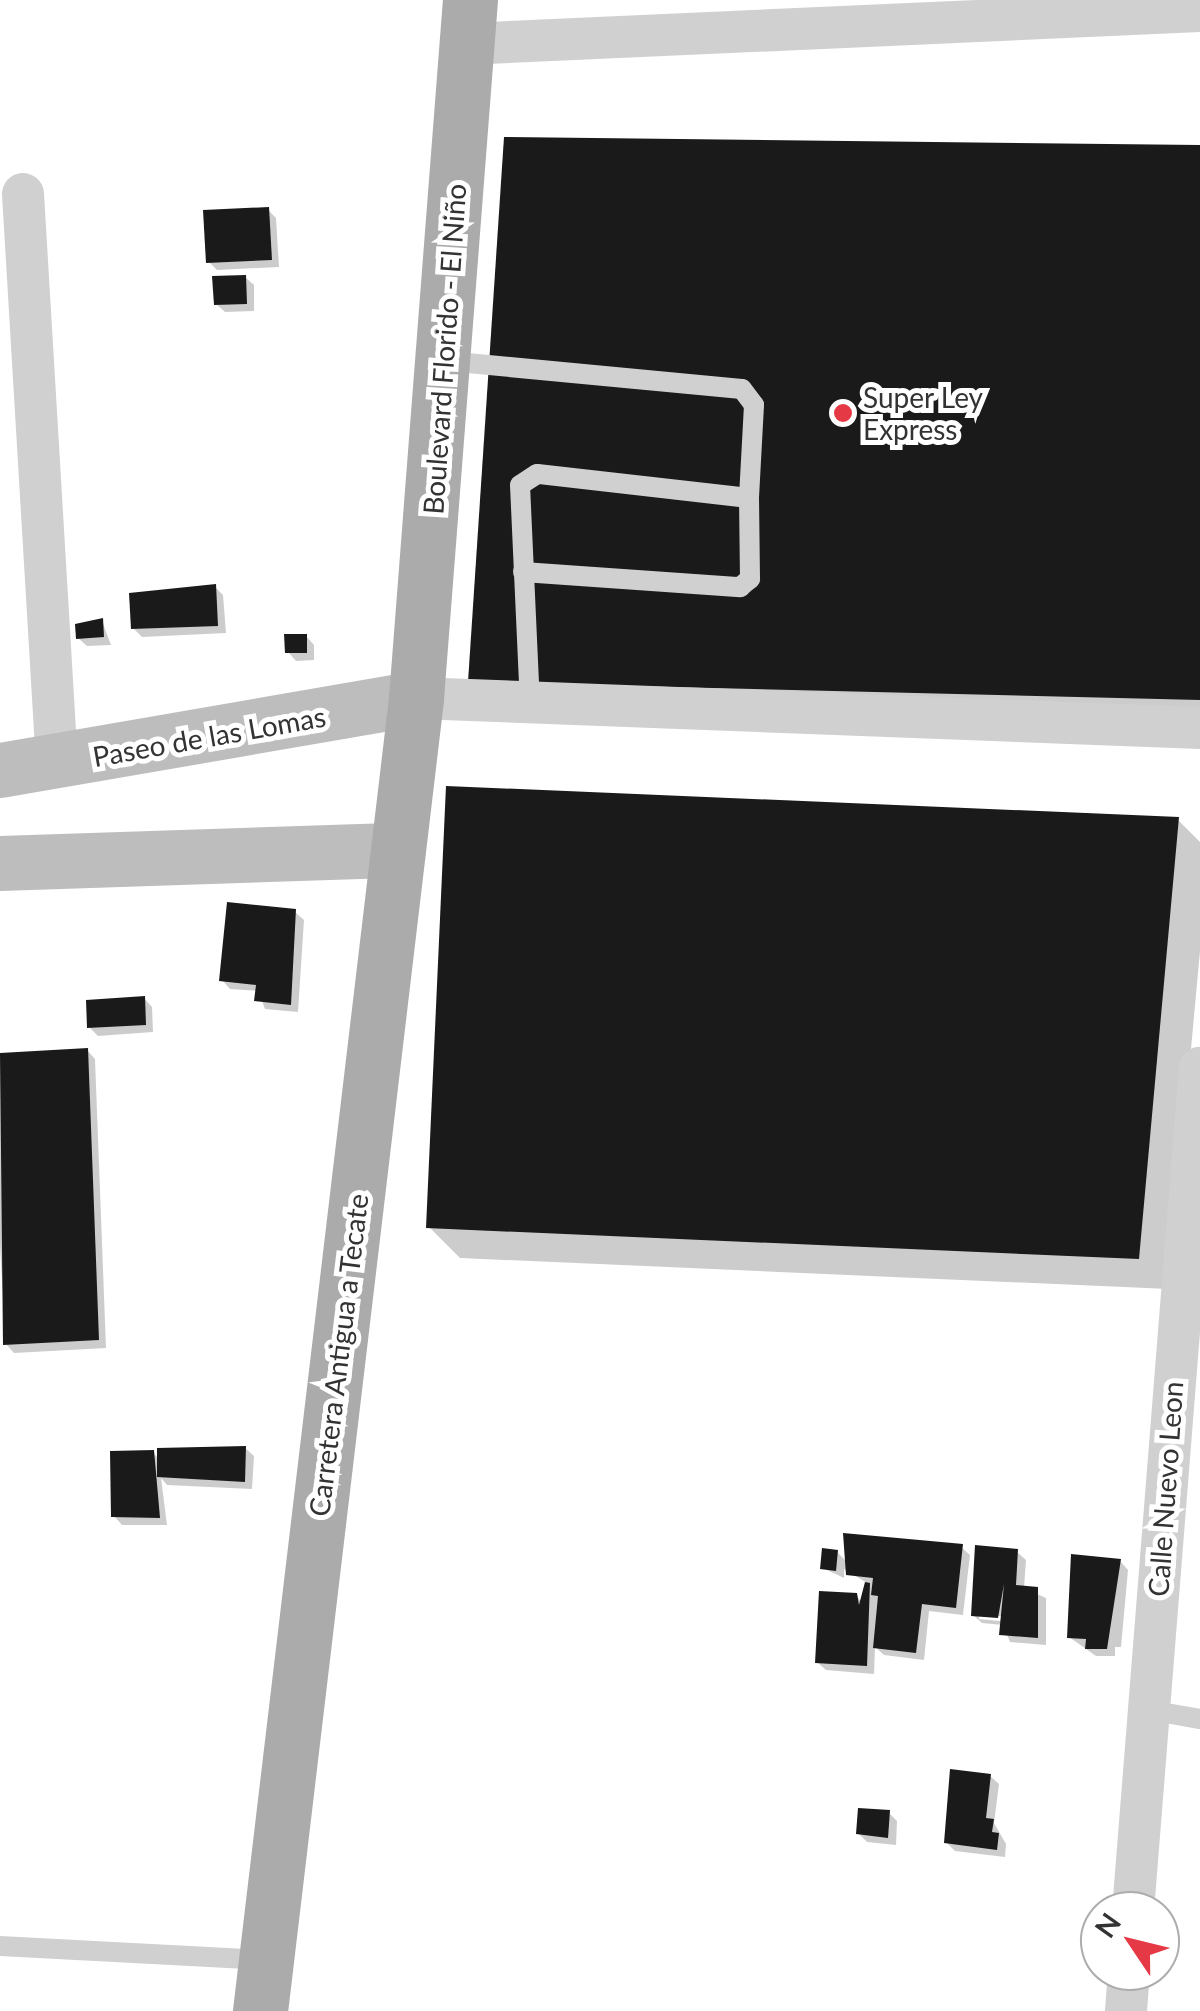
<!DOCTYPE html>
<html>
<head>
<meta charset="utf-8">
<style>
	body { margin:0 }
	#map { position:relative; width:1200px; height:2011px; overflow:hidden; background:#fff; font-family:Lato,sans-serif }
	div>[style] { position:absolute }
	.shadow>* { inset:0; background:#0003 }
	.building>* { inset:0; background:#1a1a1a }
	.service>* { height:20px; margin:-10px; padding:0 10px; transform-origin:10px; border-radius:10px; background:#d0d0d0 }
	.minor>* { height:42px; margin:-21px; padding:0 21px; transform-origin:21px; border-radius:21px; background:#d0d0d0 }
	.secondary>* { height:55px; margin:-27.5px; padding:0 27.5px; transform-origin:27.5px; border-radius:27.5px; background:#bdbdbd }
	.primary>* { height:55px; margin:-27.5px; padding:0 27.5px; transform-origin:27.5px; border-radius:27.5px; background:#ababab }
	.dots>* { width:28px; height:28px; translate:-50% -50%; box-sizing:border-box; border:5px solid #fff; border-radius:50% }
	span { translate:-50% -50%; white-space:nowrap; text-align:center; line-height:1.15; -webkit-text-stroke:10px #fff; paint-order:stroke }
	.street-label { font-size:28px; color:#333 }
	.poi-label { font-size:28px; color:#333 }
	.left { translate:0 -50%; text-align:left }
	.north { position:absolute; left:1080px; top:1891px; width:100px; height:100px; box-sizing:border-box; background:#fff; border:2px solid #adadad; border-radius:50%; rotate:305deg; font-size:28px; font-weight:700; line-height:40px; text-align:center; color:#333 }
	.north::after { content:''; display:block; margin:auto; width:35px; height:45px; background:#e63946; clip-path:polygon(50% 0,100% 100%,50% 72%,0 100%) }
</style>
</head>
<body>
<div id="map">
	<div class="shadow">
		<div style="clip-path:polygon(1200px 147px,1200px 730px,502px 712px)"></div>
		<div style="clip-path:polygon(268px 210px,276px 218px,279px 267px,217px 270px,209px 262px)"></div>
		<div style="clip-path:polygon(245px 277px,254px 285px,254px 311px,225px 312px,216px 304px)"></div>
		<div style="clip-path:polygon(215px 587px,223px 595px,226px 633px,142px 637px,133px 628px)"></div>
		<div style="clip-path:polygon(102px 621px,111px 645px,87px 646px,78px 638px)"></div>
		<div style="clip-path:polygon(306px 636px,314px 645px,314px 660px,296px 661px,288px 652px)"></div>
		<div style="clip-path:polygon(1178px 820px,1200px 842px,1200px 951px,1169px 1289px,460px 1258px,429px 1227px)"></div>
		<div style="clip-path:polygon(295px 912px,304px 920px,298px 1012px,265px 1009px,258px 991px,230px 989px,222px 980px)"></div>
		<div style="clip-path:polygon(144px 998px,152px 1007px,153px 1032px,98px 1036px,89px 1027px)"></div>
		<div style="clip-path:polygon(87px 1050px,95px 1059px,106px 1348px,14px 1353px,6px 1344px,0 1246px,0 1055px)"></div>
		<div style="clip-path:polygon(245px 1448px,254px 1456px,252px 1489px,167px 1485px,161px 1478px,167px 1525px,122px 1525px,114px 1516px,153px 1453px,159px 1459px)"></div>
		<div style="clip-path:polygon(961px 1547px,970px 1555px,963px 1615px,929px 1611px,924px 1660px,884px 1655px,875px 1647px,874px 1674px,826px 1670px,817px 1662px,856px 1596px,862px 1602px,867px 1583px,844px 1569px,844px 1578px,823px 1568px,837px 1552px,848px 1563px)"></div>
		<div style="clip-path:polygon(evenodd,1017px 1552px,1026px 1560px,1024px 1588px,1046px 1598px,1046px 1645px,1010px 1642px,1003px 1625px,982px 1623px,973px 1615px,1017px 1552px,979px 1614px,1010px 1617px,1010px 1622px,979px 1619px,979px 1614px)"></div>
		<div style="clip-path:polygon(1120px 1561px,1128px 1570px,1121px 1647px,1115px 1647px,1115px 1656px,1096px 1656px,1069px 1637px)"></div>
		<div style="clip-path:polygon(990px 1776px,999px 1784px,994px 1823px,1006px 1844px,1005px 1857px,955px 1851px,946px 1842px)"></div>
		<div style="clip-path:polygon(889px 1813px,897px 1821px,896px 1845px,867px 1842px,858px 1833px)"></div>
	</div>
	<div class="building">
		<div style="clip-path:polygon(504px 137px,1200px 145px,1200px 700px,468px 682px)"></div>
		<div style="clip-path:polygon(269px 207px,272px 260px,206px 263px,203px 210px)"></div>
		<div style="clip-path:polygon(246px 275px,247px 304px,214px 305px,212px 276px)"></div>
		<div style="clip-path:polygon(216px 584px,218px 626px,131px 629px,129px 593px)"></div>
		<div style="clip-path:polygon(103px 618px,104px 637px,76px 639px,75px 624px)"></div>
		<div style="clip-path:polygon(284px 634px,307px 634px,307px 653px,285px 653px)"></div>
		<div style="clip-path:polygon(446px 786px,1179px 817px,1139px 1259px,426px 1228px)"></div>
		<div style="clip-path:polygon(227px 902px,296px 909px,291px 1005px,254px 1001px,256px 985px,219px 981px)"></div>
		<div style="clip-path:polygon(145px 996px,146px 1025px,87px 1028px,86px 1000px)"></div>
		<div style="clip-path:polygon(88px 1048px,99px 1340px,3px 1345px,0 1053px)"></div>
		<div style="clip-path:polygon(246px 1446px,245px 1482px,157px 1477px,157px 1448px)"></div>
		<div style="clip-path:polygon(154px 1450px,160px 1518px,111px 1517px,110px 1451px)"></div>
		<div style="clip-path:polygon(843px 1533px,963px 1544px,956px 1608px,922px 1604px,916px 1653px,873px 1648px,878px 1596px,871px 1595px,873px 1578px,846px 1575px)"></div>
		<div style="clip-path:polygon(975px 1545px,1018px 1549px,1016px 1585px,1038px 1587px,1038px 1638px,999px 1635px,1004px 1584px,998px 1618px,971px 1616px)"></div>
		<div style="clip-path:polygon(822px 1548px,838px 1550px,836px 1571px,820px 1569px)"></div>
		<div style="clip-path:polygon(1071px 1554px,1121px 1559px,1107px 1649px,1085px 1649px,1086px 1639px,1067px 1638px)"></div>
		<div style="clip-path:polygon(865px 1582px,870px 1583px,867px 1666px,815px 1663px,819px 1591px,857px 1593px,859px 1605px)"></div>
		<div style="clip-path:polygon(950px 1769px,991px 1774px,986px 1818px,994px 1819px,992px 1832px,999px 1833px,997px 1850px,944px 1843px)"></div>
		<div style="clip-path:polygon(858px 1808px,890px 1810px,888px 1838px,856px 1834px)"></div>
	</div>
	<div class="service">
		<div style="left:446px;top:361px;width:297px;rotate:5.4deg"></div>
		<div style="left:742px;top:389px;width:20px;rotate:53deg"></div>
		<div style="left:754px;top:405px;width:93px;rotate:93.1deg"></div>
		<div style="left:749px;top:498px;width:213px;rotate:-173.5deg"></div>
		<div style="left:537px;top:474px;width:20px;rotate:147deg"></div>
		<div style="left:520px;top:485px;width:220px;rotate:87.4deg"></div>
		<div style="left:523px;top:572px;width:218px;rotate:4deg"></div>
		<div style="left:740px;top:587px;width:13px;rotate:-39deg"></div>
		<div style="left:750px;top:579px;width:81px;rotate:-90.7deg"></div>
		<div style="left:1149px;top:1710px;width:52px;rotate:10deg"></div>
		<div style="left:0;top:1946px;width:264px;rotate:3deg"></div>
	</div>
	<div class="minor">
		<div style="left:464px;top:44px;width:737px;rotate:-2.57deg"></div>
		<div style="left:23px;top:194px;width:571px;rotate:86.59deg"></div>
		<div style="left:416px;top:698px;width:785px;rotate:2.19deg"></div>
		<div style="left:1133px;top:1911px;width:846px;rotate:-85.46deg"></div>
		<div style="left:1126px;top:2011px;width:40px;rotate:-85.7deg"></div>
	</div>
	<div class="secondary">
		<div style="left:0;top:770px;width:422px;rotate:-9.8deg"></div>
		<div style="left:0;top:863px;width:398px;rotate:-1.9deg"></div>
	</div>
	<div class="primary">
		<div style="left:260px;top:2011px;width:1322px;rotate:-83.22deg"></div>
		<div style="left:416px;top:698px;width:700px;rotate:-85.58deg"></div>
	</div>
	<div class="dots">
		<div style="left:843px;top:413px;background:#e63946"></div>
	</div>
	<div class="street-label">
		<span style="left:444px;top:349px;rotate:-86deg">Boulevard Florido - El Niño</span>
		<span style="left:209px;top:736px;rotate:-10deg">Paseo de las Lomas</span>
		<span style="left:338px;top:1355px;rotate:-83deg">Carretera Antigua a Tecate</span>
		<span style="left:1165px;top:1489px;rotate:-86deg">Calle Nuevo Leon</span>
	</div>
	<div class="poi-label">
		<span class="left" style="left:863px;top:413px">Super Ley<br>Express</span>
	</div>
	<div class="north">N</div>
</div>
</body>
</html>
